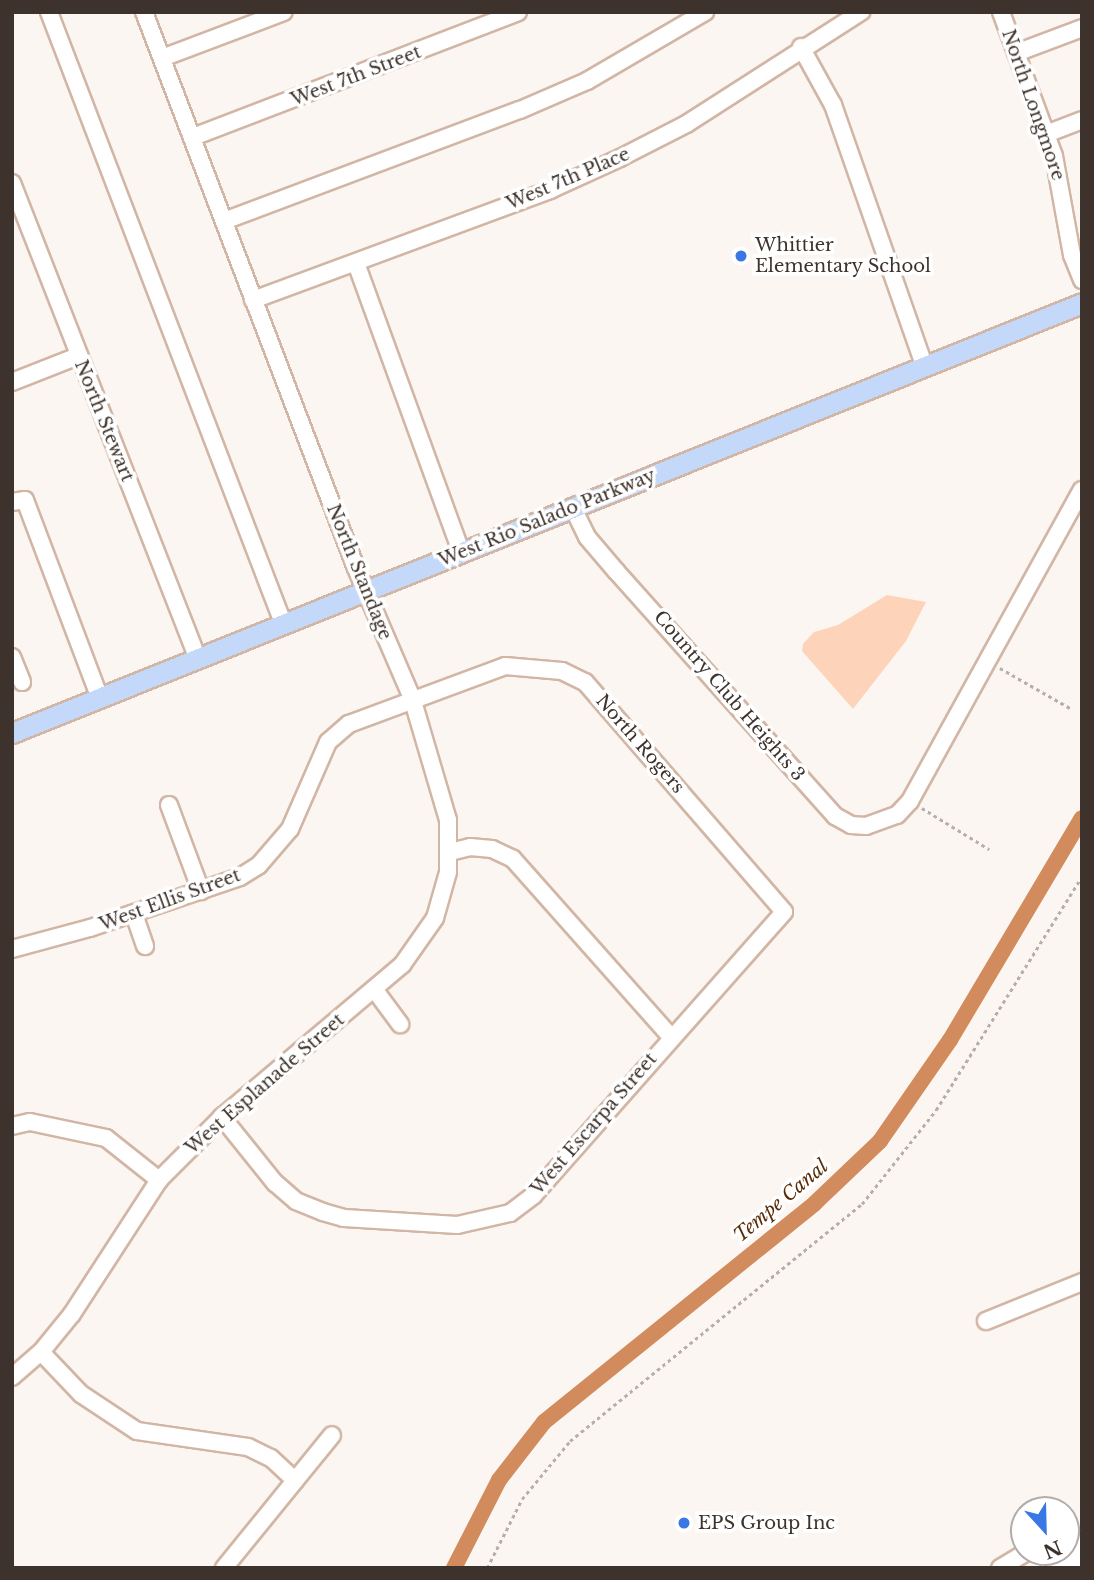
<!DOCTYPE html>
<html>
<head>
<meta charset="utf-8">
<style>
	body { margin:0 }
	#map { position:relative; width:1094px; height:1580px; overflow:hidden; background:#fcf6f2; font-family:"Libre Baskerville",serif }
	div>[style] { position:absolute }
	.green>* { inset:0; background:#fdd4ba }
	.canal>* { height:16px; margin:-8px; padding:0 8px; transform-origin:8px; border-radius:8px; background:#d28b5d }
	.path>* { height:2.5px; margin-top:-1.25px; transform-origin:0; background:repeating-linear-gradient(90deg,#b6aea9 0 3.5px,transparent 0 7px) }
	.roads { filter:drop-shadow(2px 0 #d2b6a5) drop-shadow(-2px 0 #d2b6a5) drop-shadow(0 2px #d2b6a5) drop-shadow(0 -2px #d2b6a5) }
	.minor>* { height:16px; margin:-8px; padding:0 8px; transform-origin:8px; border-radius:8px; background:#fff }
	.major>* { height:19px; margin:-9.5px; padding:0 9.5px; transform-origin:9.5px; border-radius:9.5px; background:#c4d8fa }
	.dots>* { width:19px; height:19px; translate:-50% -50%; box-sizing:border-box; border:4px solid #fff; border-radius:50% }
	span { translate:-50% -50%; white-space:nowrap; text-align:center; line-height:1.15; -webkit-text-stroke:7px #fff; paint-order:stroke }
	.street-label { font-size:18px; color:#3e332c }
	.poi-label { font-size:18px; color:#3e332c }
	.left { translate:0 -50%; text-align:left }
	.water-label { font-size:19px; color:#5a2b06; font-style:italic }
	.frame { position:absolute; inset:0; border:14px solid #3e332c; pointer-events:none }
	.north { position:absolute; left:1010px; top:1496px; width:70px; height:70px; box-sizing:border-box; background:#fff; border:2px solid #b2adab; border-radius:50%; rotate:158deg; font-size:19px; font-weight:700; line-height:28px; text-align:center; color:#3e332c }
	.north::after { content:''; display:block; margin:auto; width:24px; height:32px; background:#3977e5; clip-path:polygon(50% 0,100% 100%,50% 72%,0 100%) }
</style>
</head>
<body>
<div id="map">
	<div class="green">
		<div style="clip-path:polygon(887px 595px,926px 602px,906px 641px,853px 709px,802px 651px,803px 644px,814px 632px,838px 625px)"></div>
	</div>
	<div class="canal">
		<div style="left:454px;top:1568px;width:99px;rotate:-62.9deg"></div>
		<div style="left:499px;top:1480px;width:73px;rotate:-52.2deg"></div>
		<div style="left:544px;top:1422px;width:348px;rotate:-38.9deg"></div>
		<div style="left:815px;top:1203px;width:90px;rotate:-43.6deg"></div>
		<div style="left:880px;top:1141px;width:123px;rotate:-55.3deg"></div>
		<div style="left:950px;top:1040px;width:258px;rotate:-59.3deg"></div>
	</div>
	<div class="path">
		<div style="left:1000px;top:668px;width:83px;rotate:29.7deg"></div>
		<div style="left:922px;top:808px;width:79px;rotate:31.5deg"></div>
		<div style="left:487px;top:1568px;width:77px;rotate:-63.1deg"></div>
		<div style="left:522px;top:1499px;width:75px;rotate:-50.4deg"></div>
		<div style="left:570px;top:1441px;width:376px;rotate:-39.1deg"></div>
		<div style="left:862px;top:1204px;width:120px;rotate:-51.8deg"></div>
		<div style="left:936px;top:1110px;width:276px;rotate:-58deg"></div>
	</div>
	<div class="roads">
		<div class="minor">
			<div style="left:49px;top:12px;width:654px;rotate:69.04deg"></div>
			<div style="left:1001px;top:12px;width:153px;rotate:69.8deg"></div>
			<div style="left:1054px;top:156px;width:101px;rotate:79.7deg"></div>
			<div style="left:1072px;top:255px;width:27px;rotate:68deg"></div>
			<div style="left:801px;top:47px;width:66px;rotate:61.1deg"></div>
			<div style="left:833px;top:105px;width:278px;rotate:70.7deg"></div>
			<div style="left:1016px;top:53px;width:71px;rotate:-20.7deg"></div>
			<div style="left:162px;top:58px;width:130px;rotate:-20.7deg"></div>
			<div style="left:1046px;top:134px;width:39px;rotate:-21deg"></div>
			<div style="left:193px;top:137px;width:348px;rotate:-21deg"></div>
			<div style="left:12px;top:183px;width:511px;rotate:68.66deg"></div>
			<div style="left:224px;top:221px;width:316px;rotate:-20.6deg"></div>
			<div style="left:520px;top:110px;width:73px;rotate:-23.4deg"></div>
			<div style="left:587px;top:81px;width:137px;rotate:-30.3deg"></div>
			<div style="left:356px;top:263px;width:307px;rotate:70deg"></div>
			<div style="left:253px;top:300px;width:317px;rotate:-20.3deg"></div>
			<div style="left:550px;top:190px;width:77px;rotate:-24.6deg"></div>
			<div style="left:620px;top:158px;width:76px;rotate:-27.2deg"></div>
			<div style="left:688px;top:123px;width:206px;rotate:-32.7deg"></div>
			<div style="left:12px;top:382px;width:71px;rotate:-21.5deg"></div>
			<div style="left:12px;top:502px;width:13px;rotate:-9deg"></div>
			<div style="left:25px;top:500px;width:212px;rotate:69.3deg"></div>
			<div style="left:573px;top:508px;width:32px;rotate:64deg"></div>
			<div style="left:587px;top:537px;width:45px;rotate:49.5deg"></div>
			<div style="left:616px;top:571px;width:329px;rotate:48.2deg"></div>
			<div style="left:835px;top:816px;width:18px;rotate:29deg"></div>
			<div style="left:851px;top:825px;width:15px;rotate:4deg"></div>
			<div style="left:866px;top:826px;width:33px;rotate:-20deg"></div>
			<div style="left:897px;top:815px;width:19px;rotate:-47deg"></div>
			<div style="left:910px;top:801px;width:355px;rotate:-61.1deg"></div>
			<div style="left:12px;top:657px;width:27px;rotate:68deg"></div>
			<div style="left:169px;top:805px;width:92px;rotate:69.6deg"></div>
			<div style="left:450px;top:852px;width:21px;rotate:-14deg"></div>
			<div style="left:470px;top:847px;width:22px;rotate:5deg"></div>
			<div style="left:492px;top:849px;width:23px;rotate:25deg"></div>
			<div style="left:513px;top:859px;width:237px;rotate:48.4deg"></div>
			<div style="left:134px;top:914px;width:34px;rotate:71deg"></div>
			<div style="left:12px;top:949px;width:81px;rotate:-15.1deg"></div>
			<div style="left:90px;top:928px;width:158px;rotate:-18.8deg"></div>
			<div style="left:240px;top:877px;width:22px;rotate:-32deg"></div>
			<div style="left:259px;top:865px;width:48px;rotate:-49.3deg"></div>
			<div style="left:290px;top:829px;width:95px;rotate:-66.4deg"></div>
			<div style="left:328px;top:742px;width:28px;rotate:-41deg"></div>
			<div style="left:349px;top:724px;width:166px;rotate:-20.4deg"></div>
			<div style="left:505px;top:666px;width:57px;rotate:5deg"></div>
			<div style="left:562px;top:671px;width:25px;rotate:26deg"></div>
			<div style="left:585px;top:682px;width:304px;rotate:49.1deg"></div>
			<div style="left:784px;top:912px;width:378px;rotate:131.5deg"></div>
			<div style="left:534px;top:1195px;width:30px;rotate:143deg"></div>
			<div style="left:510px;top:1213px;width:54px;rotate:167.2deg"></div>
			<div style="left:457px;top:1225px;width:113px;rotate:-176.5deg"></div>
			<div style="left:344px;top:1218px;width:22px;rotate:-164deg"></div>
			<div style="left:323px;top:1212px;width:29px;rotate:-158deg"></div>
			<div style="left:296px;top:1201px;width:28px;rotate:-139deg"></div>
			<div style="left:275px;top:1183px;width:85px;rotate:-128.8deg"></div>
			<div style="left:374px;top:989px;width:44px;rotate:53.4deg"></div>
			<div style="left:12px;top:1126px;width:18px;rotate:-13deg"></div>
			<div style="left:30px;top:1122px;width:78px;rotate:11.9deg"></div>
			<div style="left:106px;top:1138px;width:68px;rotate:38.4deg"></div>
			<div style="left:986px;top:1321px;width:104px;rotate:-22.1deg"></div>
			<div style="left:41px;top:1352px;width:58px;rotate:46.4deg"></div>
			<div style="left:81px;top:1394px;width:67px;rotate:33.5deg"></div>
			<div style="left:137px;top:1431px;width:112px;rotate:8.2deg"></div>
			<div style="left:248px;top:1447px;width:25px;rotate:26deg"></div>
			<div style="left:271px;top:1458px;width:33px;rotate:43deg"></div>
			<div style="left:12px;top:1377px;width:38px;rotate:-41deg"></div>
			<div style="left:41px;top:1352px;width:49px;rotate:-50.8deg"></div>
			<div style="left:72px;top:1314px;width:160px;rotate:-57deg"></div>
			<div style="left:159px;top:1180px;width:89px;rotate:-45deg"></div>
			<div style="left:222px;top:1117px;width:236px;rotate:-40.2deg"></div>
			<div style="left:402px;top:965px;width:57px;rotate:-54.9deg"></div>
			<div style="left:435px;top:918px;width:48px;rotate:-74.2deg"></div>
			<div style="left:448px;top:872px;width:52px;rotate:-90deg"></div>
			<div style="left:448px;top:820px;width:127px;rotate:-106.4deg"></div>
			<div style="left:412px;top:698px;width:142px;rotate:-113.3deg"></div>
			<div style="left:356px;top:568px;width:595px;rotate:-110.87deg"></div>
			<div style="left:1070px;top:1534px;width:31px;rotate:68deg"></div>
			<div style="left:224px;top:1568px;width:171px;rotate:-50.9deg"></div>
			<div style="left:1000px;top:1568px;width:31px;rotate:-31deg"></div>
			<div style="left:1049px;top:1568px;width:35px;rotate:-22deg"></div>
		</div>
		<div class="major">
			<div style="left:12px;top:733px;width:1153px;rotate:-21.89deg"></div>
		</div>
	</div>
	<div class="dots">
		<div style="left:741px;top:256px;background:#3977e5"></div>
		<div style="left:684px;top:1523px;background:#3977e5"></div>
	</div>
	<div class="street-label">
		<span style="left:356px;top:76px;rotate:-21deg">West 7th Street</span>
		<span style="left:1033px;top:105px;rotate:71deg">North Longmore</span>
		<span style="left:568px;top:179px;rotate:-23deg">West 7th Place</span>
		<span style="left:104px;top:421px;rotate:68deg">North Stewart</span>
		<span style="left:547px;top:518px;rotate:-22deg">West Rio Salado Parkway</span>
		<span style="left:359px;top:572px;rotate:68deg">North Standage</span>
		<span style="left:729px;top:696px;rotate:49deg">Country Club Heights 3</span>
		<span style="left:640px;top:744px;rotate:49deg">North Rogers</span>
		<span style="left:170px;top:900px;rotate:-20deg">West Ellis Street</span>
		<span style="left:265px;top:1084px;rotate:-41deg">West Esplanade Street</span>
		<span style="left:594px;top:1124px;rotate:-49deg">West Escarpa Street</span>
	</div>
	<div class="poi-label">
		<span class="left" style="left:755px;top:256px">Whittier<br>Elementary School</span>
		<span class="left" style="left:698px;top:1523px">EPS Group Inc</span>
	</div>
	<div class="water-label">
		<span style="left:781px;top:1201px;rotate:-40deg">Tempe Canal</span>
	</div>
	<div class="frame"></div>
	<div class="north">N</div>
</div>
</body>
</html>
